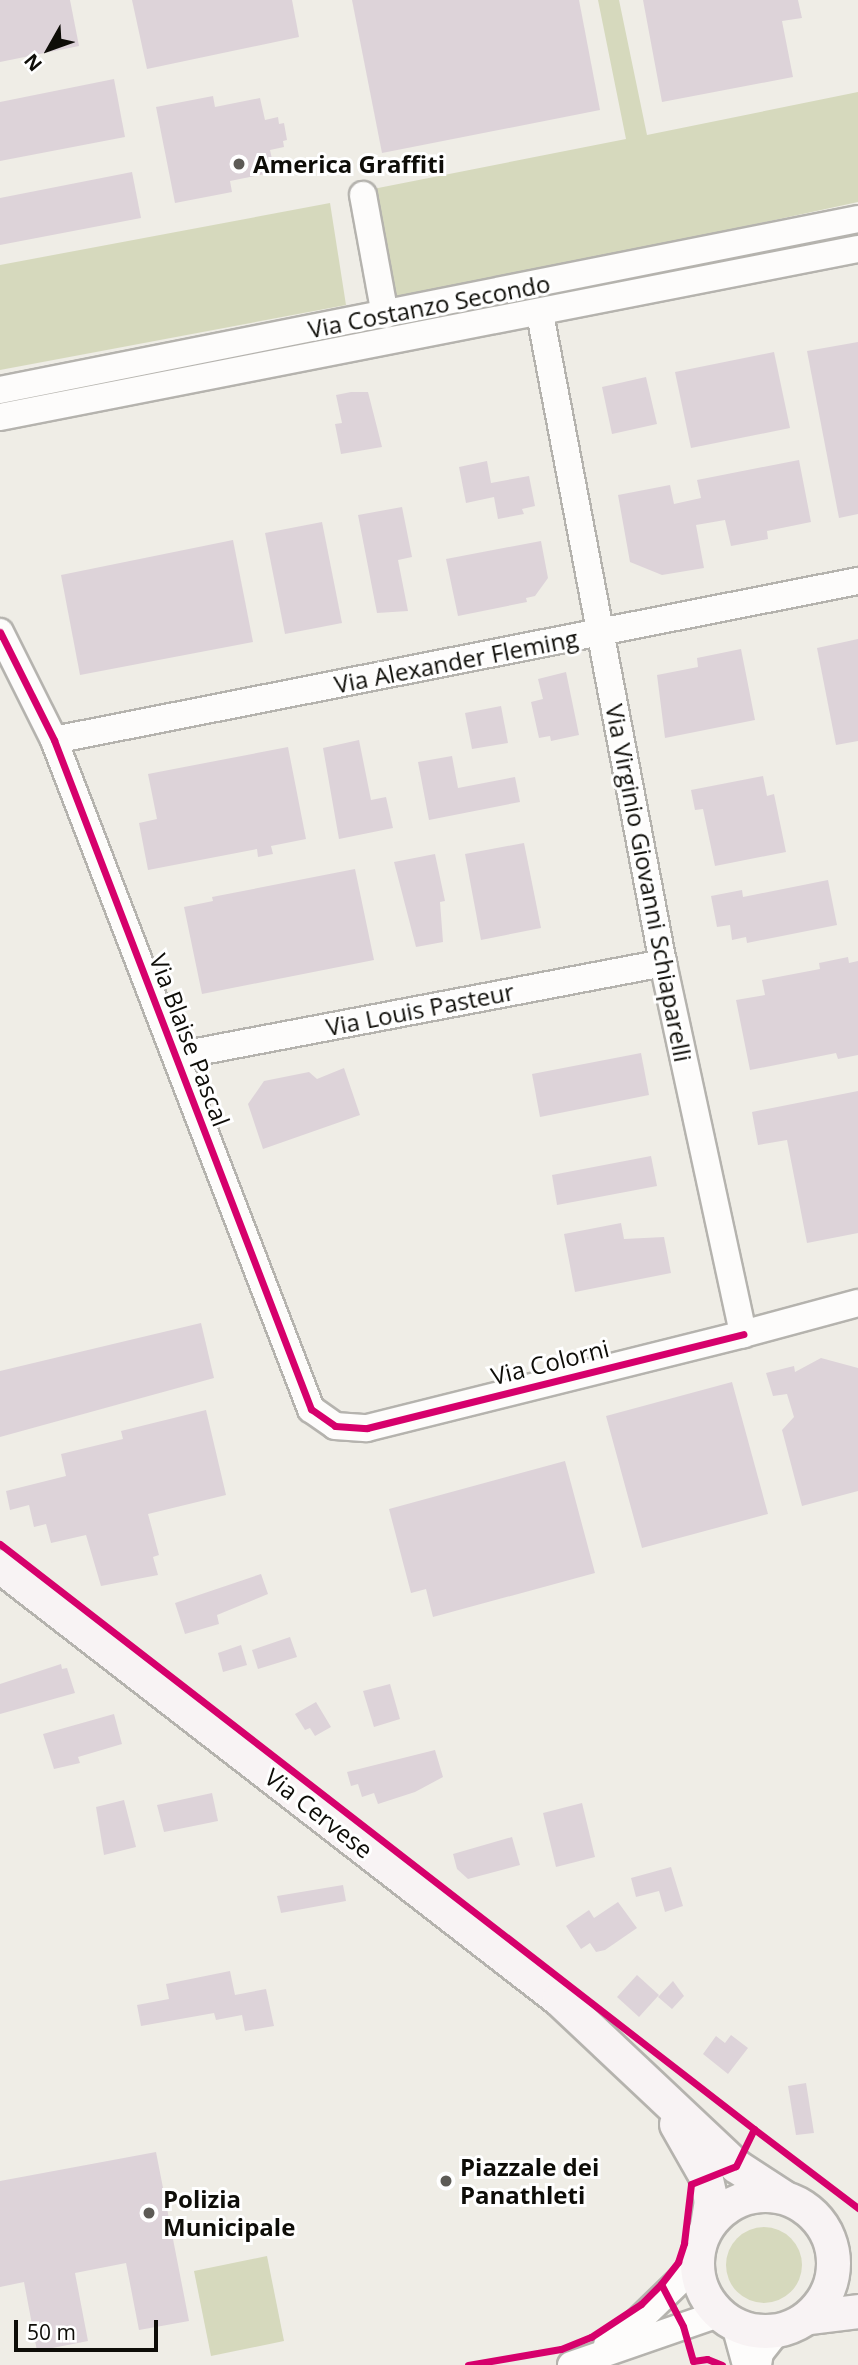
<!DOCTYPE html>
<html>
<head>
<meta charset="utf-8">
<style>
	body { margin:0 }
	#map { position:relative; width:858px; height:2365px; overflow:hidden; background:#efede6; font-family:"Open Sans",sans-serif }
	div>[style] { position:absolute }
	.green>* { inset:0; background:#d6d9bd }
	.round { border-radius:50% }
	.building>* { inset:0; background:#ddd3d9 }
	.roads { filter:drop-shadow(2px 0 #b5b3ae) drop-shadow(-2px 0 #b5b3ae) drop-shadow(0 2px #b5b3ae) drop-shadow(0 -2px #b5b3ae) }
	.minor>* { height:26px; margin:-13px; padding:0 13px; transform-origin:13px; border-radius:13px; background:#fdfcfb }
	.major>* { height:33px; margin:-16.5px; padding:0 16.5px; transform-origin:16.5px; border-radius:16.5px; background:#f8f3f4 }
	.major>.ring { margin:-16.5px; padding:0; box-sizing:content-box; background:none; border:33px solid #f8f3f4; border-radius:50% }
	.cycleway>* { height:7px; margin:-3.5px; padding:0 3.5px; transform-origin:3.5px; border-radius:3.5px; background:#d6006c }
	.dots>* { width:19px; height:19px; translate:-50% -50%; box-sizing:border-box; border:4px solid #fff; border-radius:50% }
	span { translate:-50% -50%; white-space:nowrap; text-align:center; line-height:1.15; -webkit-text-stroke:6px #fff; paint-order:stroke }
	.poi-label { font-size:24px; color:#0e0d08; font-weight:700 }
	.left { translate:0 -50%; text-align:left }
	.street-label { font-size:24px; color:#0e0d08 }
	.north { position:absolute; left:14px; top:14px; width:70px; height:70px; -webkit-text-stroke:5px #fff; paint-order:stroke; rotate:230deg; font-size:19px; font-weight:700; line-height:28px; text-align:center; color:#0e0d08 }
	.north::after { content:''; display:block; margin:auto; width:24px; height:32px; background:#0e0d08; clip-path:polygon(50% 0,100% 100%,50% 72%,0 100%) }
	.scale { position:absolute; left:14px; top:2320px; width:144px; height:32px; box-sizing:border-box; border:4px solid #0e0d08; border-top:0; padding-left:9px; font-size:21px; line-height:24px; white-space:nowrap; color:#0e0d08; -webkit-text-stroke:5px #fff; paint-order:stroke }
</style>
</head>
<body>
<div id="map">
	<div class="green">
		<div style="clip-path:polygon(598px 0,619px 0,647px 135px,858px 92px,858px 202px,395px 302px,373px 189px,626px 139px)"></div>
		<div style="clip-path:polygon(330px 203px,346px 305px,0 370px,0 265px)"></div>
		<div style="clip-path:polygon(858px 229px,858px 240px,0 407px,0 397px)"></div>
		<div class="round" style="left:726px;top:2227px;width:76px;height:76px"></div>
		<div style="clip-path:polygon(267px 2256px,284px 2341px,211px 2356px,194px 2271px)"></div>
	</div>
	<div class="building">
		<div style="clip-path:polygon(0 0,70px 0,79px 46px,0 62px)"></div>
		<div style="clip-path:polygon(132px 0,292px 0,299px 37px,147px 69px)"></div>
		<div style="clip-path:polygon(352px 0,579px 0,600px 110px,382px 153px)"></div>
		<div style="clip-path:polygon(643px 0,798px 0,802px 18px,782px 21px,793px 77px,662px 102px)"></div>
		<div style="clip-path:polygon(114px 79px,125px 137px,0 161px,0 102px)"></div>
		<div style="clip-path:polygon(213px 96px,215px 107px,260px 98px,265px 120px,278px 117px,279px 124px,284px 123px,287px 140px,283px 141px,284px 147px,270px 150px,275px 172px,230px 181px,232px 192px,175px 203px,156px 107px)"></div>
		<div style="clip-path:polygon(132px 172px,141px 218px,0 245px,0 198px)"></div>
		<div style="clip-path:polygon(858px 342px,858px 514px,839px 518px,807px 351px)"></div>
		<div style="clip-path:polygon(774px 352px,790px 428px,691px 448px,675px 372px)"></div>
		<div style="clip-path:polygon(646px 377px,657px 424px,612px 434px,602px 387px)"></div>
		<div style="clip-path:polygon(351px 392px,368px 392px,382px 447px,341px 454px,335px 424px,342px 423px,336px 395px)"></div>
		<div style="clip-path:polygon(799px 460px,811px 522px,767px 531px,768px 539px,731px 546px,725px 520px,696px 525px,704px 568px,662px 575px,630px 562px,618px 495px,670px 485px,674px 504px,701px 498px,697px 480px)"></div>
		<div style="clip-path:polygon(487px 461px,491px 483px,529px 476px,535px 506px,522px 509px,524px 514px,498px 519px,494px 497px,466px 503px,459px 467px)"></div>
		<div style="clip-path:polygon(402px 507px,412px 557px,398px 560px,408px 611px,377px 613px,358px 515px)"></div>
		<div style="clip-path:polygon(322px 522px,342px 623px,285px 634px,265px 533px)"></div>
		<div style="clip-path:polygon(233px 540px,253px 642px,80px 675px,61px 575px)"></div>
		<div style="clip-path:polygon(541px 541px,548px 578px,535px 596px,526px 598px,527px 602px,458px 616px,446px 559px)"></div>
		<div style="clip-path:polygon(858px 639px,858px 741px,836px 745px,817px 648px)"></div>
		<div style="clip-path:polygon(741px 649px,755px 720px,665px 738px,657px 675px,698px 667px,697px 658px)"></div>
		<div style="clip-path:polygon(566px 672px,579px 735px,551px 741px,550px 736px,539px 738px,531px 702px,543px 699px,538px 679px)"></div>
		<div style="clip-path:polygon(501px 706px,508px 743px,472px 749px,465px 713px)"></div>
		<div style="clip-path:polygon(359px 740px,371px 800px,386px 797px,393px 828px,339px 839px,323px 748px)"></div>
		<div style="clip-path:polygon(288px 747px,306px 839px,271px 846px,273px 854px,258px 857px,257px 849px,148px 870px,139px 823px,157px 819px,148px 774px)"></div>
		<div style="clip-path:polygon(452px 756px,458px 788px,515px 777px,520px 802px,429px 820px,418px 762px)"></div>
		<div style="clip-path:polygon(763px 776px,767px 796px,774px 794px,786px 852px,715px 866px,703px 809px,695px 810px,691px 790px)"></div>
		<div style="clip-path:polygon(524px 843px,541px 928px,481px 940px,465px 854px)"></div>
		<div style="clip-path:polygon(435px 854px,445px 901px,440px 902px,443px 942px,416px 947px,394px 862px)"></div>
		<div style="clip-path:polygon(355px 869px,374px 960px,202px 994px,184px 907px,213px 901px,212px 897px)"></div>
		<div style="clip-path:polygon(828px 880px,837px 925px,747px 943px,746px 937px,732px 940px,730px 925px,717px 927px,711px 896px,742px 890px,743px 897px)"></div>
		<div style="clip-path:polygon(848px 957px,849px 963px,858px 961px,858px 1055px,838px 1059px,836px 1053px,750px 1070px,736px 1000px,765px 995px,762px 980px,820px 969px,819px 963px)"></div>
		<div style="clip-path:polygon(641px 1053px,649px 1095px,540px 1117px,532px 1074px)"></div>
		<div style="clip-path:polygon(344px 1068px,360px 1115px,263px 1149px,248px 1104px,264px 1081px,309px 1072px,317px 1079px)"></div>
		<div style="clip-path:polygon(858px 1091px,858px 1233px,807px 1243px,787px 1140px,758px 1145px,752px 1112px)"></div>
		<div style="clip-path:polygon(651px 1156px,657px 1186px,557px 1205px,552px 1175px)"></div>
		<div style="clip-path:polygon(621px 1223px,624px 1239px,664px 1237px,671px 1273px,575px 1292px,564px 1234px)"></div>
		<div style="clip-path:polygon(201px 1323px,214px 1378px,0 1437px,0 1371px)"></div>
		<div style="clip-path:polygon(821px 1358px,858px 1368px,858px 1491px,802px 1506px,782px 1430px,794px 1417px,787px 1394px,773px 1396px,766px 1373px,794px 1366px,795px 1372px)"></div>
		<div style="clip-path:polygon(732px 1382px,768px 1514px,642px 1548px,606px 1416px)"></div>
		<div style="clip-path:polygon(206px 1410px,226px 1495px,148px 1514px,159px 1555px,153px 1557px,158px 1575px,101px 1586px,86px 1535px,51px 1543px,46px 1524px,34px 1527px,29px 1505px,10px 1510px,6px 1491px,66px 1476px,61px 1454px,123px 1439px,121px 1431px)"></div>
		<div style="clip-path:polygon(565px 1461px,595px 1573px,433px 1617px,426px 1589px,411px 1593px,389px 1509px)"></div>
		<div style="clip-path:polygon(261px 1574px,268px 1594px,217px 1615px,219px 1624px,185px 1634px,175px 1603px)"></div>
		<div style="clip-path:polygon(290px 1637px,297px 1657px,258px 1669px,252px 1650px)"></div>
		<div style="clip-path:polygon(241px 1645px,247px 1665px,223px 1672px,218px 1653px)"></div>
		<div style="clip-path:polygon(61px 1664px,62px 1669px,67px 1668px,75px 1693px,0 1714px,0 1684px)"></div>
		<div style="clip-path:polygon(390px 1684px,400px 1719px,374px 1727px,363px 1691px)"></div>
		<div style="clip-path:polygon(316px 1702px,331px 1727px,315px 1736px,310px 1728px,305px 1730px,295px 1714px)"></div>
		<div style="clip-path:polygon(114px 1714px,122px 1744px,78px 1757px,80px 1763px,54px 1769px,43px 1734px)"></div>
		<div style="clip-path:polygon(435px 1750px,443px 1777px,415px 1792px,378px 1804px,374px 1793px,362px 1797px,358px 1784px,351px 1786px,347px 1772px)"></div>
		<div style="clip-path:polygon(212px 1793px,218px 1821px,164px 1832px,157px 1805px)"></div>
		<div style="clip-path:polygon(124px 1800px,136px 1847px,104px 1855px,96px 1807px)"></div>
		<div style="clip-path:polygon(582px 1803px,595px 1857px,556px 1867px,543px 1813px)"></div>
		<div style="clip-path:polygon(512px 1837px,520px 1865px,468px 1879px,457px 1869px,453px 1854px)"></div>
		<div style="clip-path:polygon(671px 1867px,683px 1906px,665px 1912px,659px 1891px,636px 1897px,631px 1878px)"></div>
		<div style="clip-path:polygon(343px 1885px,346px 1901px,281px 1913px,277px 1896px)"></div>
		<div style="clip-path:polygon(618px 1902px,637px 1928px,605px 1950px,596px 1952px,590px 1943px,581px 1949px,566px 1926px,589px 1910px,594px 1918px)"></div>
		<div style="clip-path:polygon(230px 1971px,235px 1995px,266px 1989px,274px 2026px,245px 2031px,242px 2015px,216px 2020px,214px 2013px,141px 2026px,137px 2005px,169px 1999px,166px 1984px)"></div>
		<div style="clip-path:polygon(637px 1975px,659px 1995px,639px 2017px,617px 1997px)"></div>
		<div style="clip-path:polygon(673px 1981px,684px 1996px,672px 2009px,658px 1997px)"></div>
		<div style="clip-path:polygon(731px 2035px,748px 2048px,728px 2074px,703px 2054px,716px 2036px,725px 2043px)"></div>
		<div style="clip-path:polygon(806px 2083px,814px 2133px,796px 2135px,788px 2086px)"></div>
		<div style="clip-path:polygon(156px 2152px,189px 2321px,139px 2330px,126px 2263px,75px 2273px,88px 2341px,37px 2351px,24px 2282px,0 2287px,0 2181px)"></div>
	</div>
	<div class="roads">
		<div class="minor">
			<div style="left:363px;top:195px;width:122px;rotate:79.6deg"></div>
			<div style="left:540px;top:314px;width:661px;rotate:79.27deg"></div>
			<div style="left:663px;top:963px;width:380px;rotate:77.8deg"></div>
			<div style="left:743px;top:1334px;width:119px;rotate:-15.1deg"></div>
			<div style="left:0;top:390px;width:875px;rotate:-11.27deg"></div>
			<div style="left:0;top:417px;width:874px;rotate:-11.08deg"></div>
			<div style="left:0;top:632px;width:121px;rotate:63.4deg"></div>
			<div style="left:54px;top:740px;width:717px;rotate:68.99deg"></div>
			<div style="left:311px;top:1409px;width:29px;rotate:35deg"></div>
			<div style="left:335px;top:1426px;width:32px;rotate:4deg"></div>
			<div style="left:367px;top:1428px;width:388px;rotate:-14deg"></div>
			<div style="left:54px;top:740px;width:820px;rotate:-11.19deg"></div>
			<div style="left:176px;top:1056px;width:496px;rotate:-10.8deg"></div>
			<div style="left:735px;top:2325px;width:41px;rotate:74.6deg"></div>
			<div style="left:607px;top:2345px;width:31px;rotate:-36deg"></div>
			<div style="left:632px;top:2327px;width:89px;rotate:-44.1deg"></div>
			<div style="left:571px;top:2365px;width:156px;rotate:-19.1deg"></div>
			<div style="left:758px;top:2365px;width:12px;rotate:-81deg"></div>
			<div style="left:760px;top:2353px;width:28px;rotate:-52deg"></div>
		</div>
		<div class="major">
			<div style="left:0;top:1566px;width:707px;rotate:37.76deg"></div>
			<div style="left:559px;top:1999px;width:243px;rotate:43.3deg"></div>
			<div style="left:736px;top:2166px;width:55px;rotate:33.1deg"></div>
			<div style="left:676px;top:2124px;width:59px;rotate:60.4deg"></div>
			<div style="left:705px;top:2175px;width:26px;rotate:77deg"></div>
			<div style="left:711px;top:2200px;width:26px;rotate:99deg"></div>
			<div class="ring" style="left:697px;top:2195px;width:103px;height:103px"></div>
			<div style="left:809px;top:2317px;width:49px;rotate:-7deg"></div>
		</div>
	</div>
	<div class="cycleway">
		<div style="left:0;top:632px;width:121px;rotate:63.4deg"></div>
		<div style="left:54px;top:740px;width:717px;rotate:68.99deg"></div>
		<div style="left:311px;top:1409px;width:29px;rotate:35deg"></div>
		<div style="left:335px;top:1426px;width:32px;rotate:4deg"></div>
		<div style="left:367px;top:1428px;width:388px;rotate:-14deg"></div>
		<div style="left:0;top:1544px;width:954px;rotate:37.81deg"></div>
		<div style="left:468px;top:2365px;width:94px;rotate:-9.8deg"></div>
		<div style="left:561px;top:2349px;width:32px;rotate:-22deg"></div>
		<div style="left:591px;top:2337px;width:60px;rotate:-33.4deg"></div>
		<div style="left:641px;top:2304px;width:28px;rotate:-45deg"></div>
		<div style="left:722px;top:2365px;width:16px;rotate:-158deg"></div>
		<div style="left:707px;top:2359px;width:14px;rotate:172deg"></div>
		<div style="left:693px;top:2361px;width:36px;rotate:-106deg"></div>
		<div style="left:683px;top:2326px;width:47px;rotate:-117.6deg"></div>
		<div style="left:661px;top:2284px;width:28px;rotate:-52deg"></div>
		<div style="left:678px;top:2262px;width:20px;rotate:-72deg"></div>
		<div style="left:684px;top:2243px;width:59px;rotate:-83.2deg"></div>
		<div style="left:691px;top:2184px;width:48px;rotate:-21.8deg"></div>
		<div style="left:736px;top:2166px;width:41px;rotate:-64.1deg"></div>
		<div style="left:754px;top:2129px;width:131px;rotate:37.2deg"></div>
	</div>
	<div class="dots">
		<div style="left:239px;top:164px;background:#5d5b56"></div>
		<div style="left:446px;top:2181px;background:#5d5b56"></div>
		<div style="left:149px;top:2213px;background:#5d5b56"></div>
	</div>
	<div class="poi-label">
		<span class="left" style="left:253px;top:164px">America Graffiti</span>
		<span class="left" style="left:460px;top:2181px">Piazzale dei<br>Panathleti</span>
		<span class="left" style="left:163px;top:2213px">Polizia<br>Municipale</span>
	</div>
	<div class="street-label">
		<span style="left:429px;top:306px;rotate:-11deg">Via Costanzo Secondo</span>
		<span style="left:456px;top:661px;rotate:-11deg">Via Alexander Fleming</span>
		<span style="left:649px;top:883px;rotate:79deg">Via Virginio Giovanni Schiaparelli</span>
		<span style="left:420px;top:1009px;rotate:-11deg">Via Louis Pasteur</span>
		<span style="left:190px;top:1040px;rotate:69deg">Via Blaise Pascal</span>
		<span style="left:550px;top:1362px;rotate:-14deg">Via Colorni</span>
		<span style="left:319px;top:1813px;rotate:38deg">Via Cervese</span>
	</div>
	<div class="north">N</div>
	<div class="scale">50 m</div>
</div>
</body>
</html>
